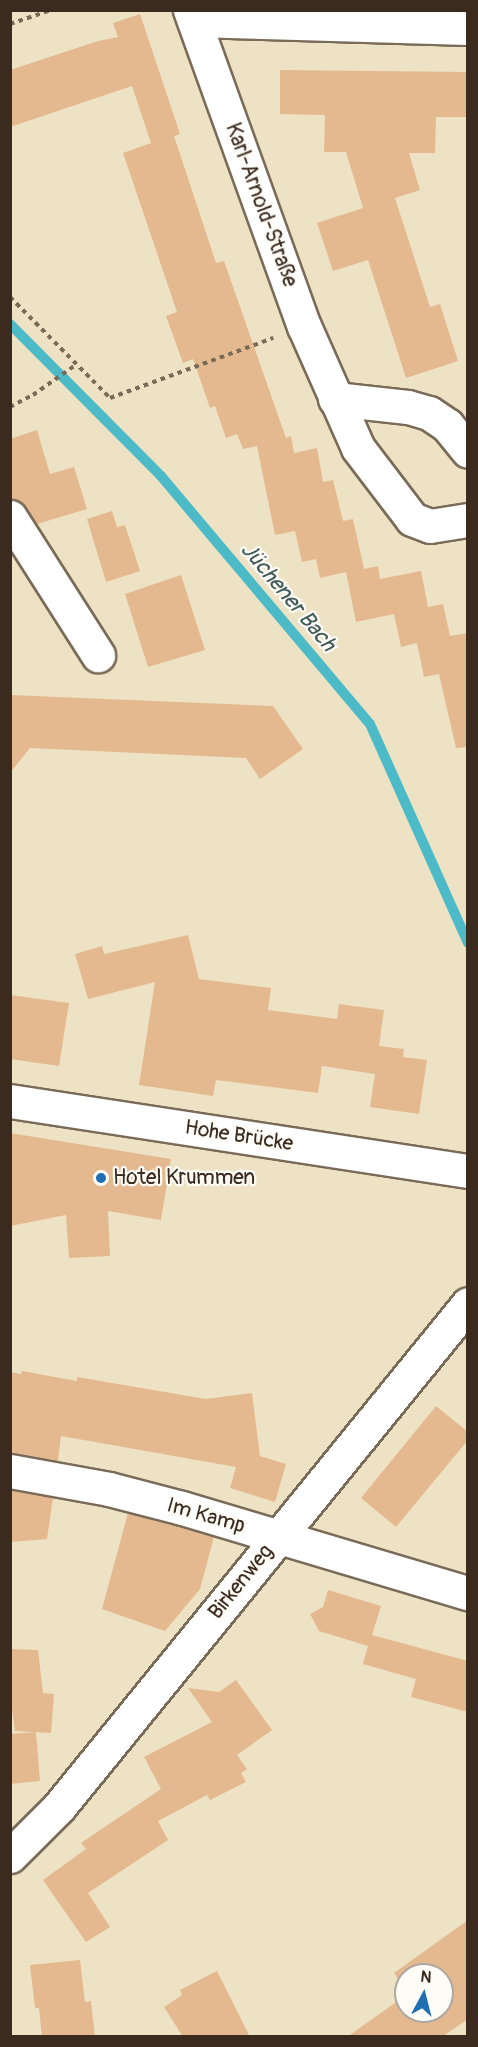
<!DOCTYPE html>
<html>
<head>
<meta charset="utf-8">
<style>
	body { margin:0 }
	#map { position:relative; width:478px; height:2047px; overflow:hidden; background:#ede3c4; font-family:Pangolin,sans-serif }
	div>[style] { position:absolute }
	.stream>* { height:10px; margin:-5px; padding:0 5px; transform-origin:5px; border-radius:5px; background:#4dbac7 }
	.building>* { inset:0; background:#e4b98f }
	.path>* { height:4px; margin-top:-2px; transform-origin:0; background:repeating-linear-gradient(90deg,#796b58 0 4.5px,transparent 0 9px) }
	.roads { filter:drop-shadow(2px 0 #796b58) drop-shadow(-2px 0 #796b58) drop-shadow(0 2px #796b58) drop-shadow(0 -2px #796b58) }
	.street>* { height:33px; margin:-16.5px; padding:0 16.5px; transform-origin:16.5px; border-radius:16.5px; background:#fff }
	.dots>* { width:16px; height:16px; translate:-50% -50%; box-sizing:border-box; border:3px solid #fdfcf7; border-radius:50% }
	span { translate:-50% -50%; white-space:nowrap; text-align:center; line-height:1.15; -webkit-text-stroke:4.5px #fdfcf7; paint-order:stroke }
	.street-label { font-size:21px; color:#3b2a1e }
	.poi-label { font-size:21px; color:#3b2a1e }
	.left { translate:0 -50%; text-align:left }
	.water-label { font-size:22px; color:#415c59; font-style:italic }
	.frame { position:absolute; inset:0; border:12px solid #3b2a1e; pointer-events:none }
	.north { position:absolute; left:394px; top:1963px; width:60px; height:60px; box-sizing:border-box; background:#fdfcf7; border:2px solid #afa8a0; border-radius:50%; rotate:7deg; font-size:16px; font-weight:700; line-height:24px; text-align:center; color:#3b2a1e }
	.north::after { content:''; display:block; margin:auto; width:21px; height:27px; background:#1f6fb2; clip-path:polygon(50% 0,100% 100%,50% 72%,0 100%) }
</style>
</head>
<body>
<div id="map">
	<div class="stream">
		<div style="left:10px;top:324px;width:214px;rotate:45.2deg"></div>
		<div style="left:161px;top:476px;width:324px;rotate:49.9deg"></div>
		<div style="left:370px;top:724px;width:240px;rotate:65.9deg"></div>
	</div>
	<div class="building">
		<div style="clip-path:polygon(140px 14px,180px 134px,174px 136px,216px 263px,224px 261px,286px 438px,291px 436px,294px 453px,317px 448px,323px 482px,333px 480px,343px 521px,353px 519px,364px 569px,378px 566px,380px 579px,421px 571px,428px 607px,443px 604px,450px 636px,468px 633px,468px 747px,456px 748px,439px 674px,424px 677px,417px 643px,401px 647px,394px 614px,356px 622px,346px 572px,320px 578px,316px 559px,302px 562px,295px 531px,275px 535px,257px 446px,243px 449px,237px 434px,226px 438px,215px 406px,210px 408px,193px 359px,183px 363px,166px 316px,177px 312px,123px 153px,151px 143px,132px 86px,10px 127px,10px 70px,98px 41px,118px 37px,113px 23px)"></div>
		<div style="clip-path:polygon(280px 70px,468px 72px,468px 117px,436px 117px,435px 153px,409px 153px,420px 190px,395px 198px,430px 307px,440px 304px,458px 361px,406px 378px,368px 260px,333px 271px,317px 223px,363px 208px,346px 152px,324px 152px,325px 115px,280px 114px)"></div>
		<div style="clip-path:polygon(37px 430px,50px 474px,74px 467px,87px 509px,37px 524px,25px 506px,19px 501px,10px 498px,10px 439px)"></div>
		<div style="clip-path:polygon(112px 511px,117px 527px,125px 525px,140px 571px,106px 582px,87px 519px)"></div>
		<div style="clip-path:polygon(181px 575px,205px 650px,148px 667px,125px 594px)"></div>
		<div style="clip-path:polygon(10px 695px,273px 706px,303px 749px,260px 779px,246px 758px,30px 748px,10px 773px)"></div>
		<div style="clip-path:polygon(188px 935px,199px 979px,271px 988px,268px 1010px,337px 1019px,339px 1004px,384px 1010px,379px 1046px,404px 1049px,403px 1057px,427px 1060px,419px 1114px,370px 1107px,375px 1074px,322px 1066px,318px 1093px,216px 1080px,213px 1096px,139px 1085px,155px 982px,88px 999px,75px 954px,102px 946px,104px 954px)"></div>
		<div style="clip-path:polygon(10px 995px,69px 1003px,59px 1066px,10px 1059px)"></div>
		<div style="clip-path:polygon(10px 1133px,171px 1159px,161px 1220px,108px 1211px,110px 1256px,69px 1258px,66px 1215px,10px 1226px)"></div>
		<div style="clip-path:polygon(22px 1371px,77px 1381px,77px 1377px,206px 1399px,252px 1393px,260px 1456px,286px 1464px,275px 1502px,230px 1488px,236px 1467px,61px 1436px,58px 1461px,10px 1453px,10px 1372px,21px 1374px)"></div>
		<div style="clip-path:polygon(436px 1406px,468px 1432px,468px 1440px,396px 1527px,361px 1498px)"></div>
		<div style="clip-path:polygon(10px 1490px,53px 1498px,47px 1539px,10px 1542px)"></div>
		<div style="clip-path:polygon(128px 1513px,214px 1537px,200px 1589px,165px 1631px,102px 1609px)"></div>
		<div style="clip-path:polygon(328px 1590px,381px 1606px,372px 1635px,468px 1661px,468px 1712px,411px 1697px,416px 1679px,363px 1664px,368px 1646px,319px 1631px,310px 1614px,323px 1607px)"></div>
		<div style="clip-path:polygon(10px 1649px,38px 1650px,43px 1693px,54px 1694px,51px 1733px,15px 1731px,10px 1695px)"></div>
		<div style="clip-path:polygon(236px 1680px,272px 1730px,237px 1755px,247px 1769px,241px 1773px,246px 1782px,210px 1800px,207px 1795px,158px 1821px,168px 1840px,88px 1893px,110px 1927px,86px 1942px,43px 1880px,86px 1849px,81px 1843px,161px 1789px,144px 1757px,212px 1722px,188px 1688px,219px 1692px)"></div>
		<div style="clip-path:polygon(36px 1732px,40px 1781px,10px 1784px,10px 1734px)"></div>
		<div style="clip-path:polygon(468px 1920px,468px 2019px,442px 2037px,347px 2037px,406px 1995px,406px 2011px,442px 2011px,442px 1975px,406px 1975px,406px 1990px,394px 1973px)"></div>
		<div style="clip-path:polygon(80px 1960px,85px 2002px,91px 2001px,95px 2037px,42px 2037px,39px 2008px,35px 2008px,30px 1965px)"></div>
		<div style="clip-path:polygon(217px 1971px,250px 2037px,183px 2037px,164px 2007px,182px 1995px,180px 1990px)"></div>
	</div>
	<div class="path">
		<div style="left:10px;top:24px;width:43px;rotate:-18.9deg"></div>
		<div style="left:10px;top:297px;width:142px;rotate:45.3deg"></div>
		<div style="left:110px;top:398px;width:174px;rotate:-20.2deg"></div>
		<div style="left:10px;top:407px;width:26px;rotate:-28deg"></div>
		<div style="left:33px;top:395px;width:54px;rotate:-35.2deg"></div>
	</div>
	<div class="roads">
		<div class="street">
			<div style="left:190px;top:10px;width:336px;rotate:70.2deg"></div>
			<div style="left:304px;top:326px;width:133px;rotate:66.1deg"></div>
			<div style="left:358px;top:448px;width:89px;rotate:52.7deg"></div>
			<div style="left:412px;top:519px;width:19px;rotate:21deg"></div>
			<div style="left:430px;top:526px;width:38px;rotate:-9deg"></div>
			<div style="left:194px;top:20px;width:274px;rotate:1.7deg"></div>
			<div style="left:335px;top:399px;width:73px;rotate:6.3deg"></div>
			<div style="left:408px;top:407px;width:22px;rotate:16deg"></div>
			<div style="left:429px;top:413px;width:22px;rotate:34deg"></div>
			<div style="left:447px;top:425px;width:33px;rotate:51deg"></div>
			<div style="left:10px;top:517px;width:164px;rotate:57.5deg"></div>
			<div style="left:10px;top:1101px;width:463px;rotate:8.7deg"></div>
			<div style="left:10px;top:1471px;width:101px;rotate:10.3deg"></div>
			<div style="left:109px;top:1489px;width:75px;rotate:14.6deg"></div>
			<div style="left:182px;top:1508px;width:298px;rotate:16.6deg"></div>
			<div style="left:10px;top:1856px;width:69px;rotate:-45deg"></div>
			<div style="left:59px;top:1807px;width:648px;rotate:-50.88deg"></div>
		</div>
	</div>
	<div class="dots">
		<div style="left:101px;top:1178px;background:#1f6fb2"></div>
	</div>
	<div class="street-label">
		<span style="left:261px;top:205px;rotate:70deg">Karl-Arnold-Straße</span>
		<span style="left:239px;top:1136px;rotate:9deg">Hohe Brücke</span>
		<span style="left:206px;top:1516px;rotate:16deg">Im Kamp</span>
		<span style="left:241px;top:1582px;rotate:-51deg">Birkenweg</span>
	</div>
	<div class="poi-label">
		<span class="left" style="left:113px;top:1178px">Hotel Krummen</span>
	</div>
	<div class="water-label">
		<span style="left:288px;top:597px;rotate:50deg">Jüchener Bach</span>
	</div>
	<div class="frame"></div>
	<div class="north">N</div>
</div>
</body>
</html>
